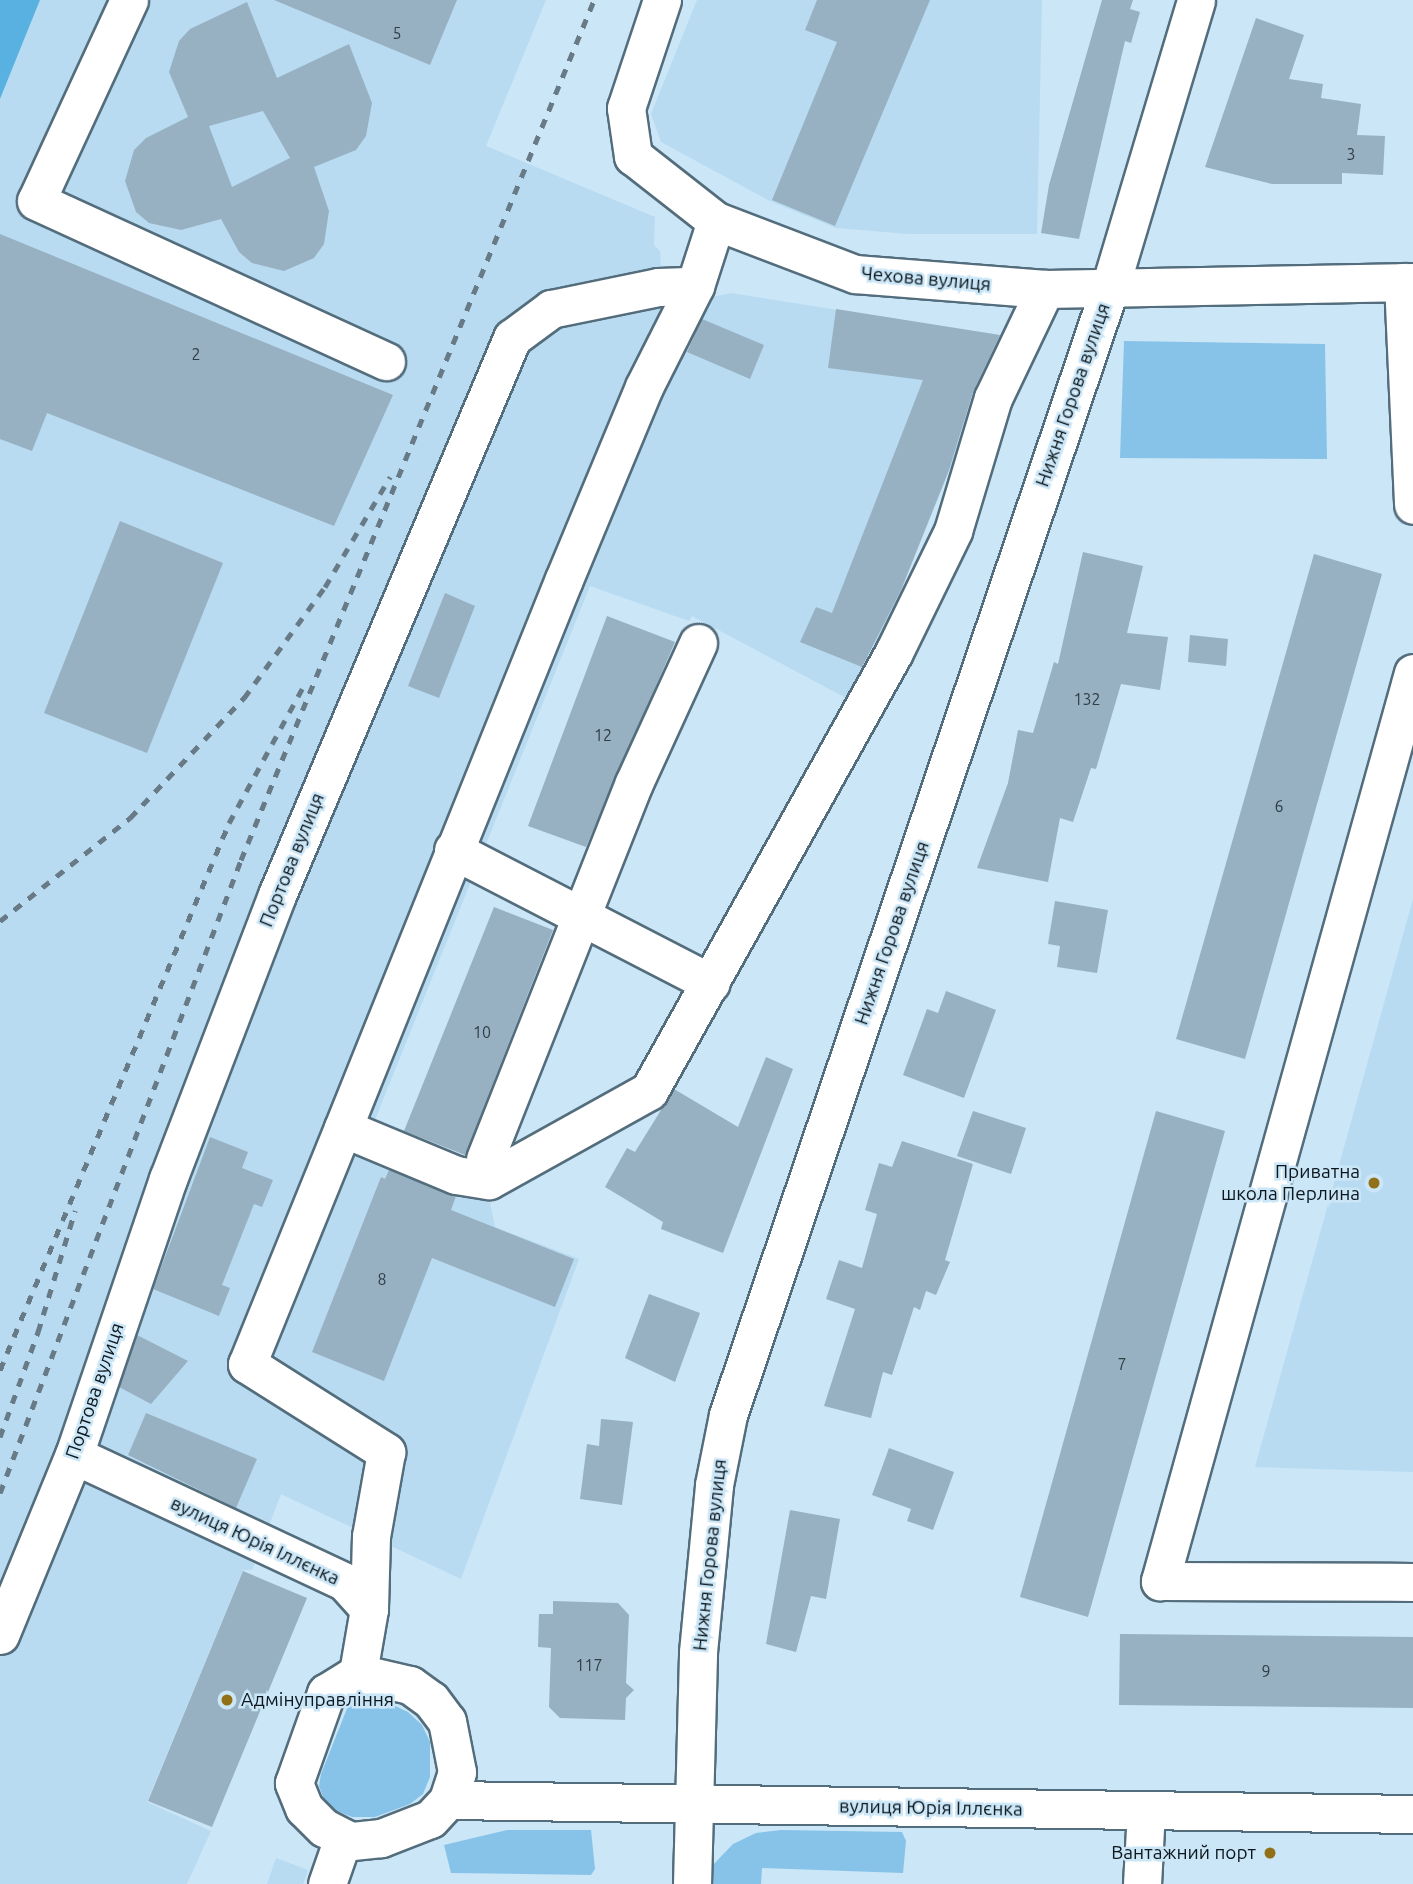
<!DOCTYPE html>
<html>
<head>
<meta charset="utf-8">
<style>
	body { margin:0 }
	#map { position:relative; width:1413px; height:1884px; overflow:hidden; background:#cae6f7; font-family:Ubuntu,sans-serif }
	div>[style] { position:absolute }
	.built>* { inset:0; background:#b8dbf1 }
	.green>* { inset:0; background:#87c3e8 }
	.water>* { inset:0; background:#59b1e2 }
	.building>* { inset:0; background:#97b1c2 }
	.roads { filter:drop-shadow(2px 0 #546d7c) drop-shadow(-2px 0 #546d7c) drop-shadow(0 2px #546d7c) drop-shadow(0 -2px #546d7c) }
	.minor>* { height:37px; margin:-18.5px; padding:0 18.5px; transform-origin:18.5px; border-radius:18.5px; background:#fff }
	.rail>* { height:5px; margin-top:-2.5px; transform-origin:0; background:repeating-linear-gradient(90deg,#677a85 0 9px,transparent 0 18px) }
	.dots>* { width:19px; height:19px; translate:-50% -50%; box-sizing:border-box; border:4px solid #cae6f7; border-radius:50% }
	span { translate:-50% -50%; white-space:nowrap; text-align:center; line-height:1.15; -webkit-text-stroke:5px #cae6f7; paint-order:stroke }
	.number-label { font-size:16px; color:#303e46 }
	.number-label span { -webkit-text-stroke-width:0 }
	.street-label { font-size:19px; color:#0d171d }
	.poi-label { font-size:19px; color:#0d171d }
	.right { translate:-100% -50%; text-align:right }
	.left { translate:0 -50%; text-align:left }
</style>
</head>
<body>
<div id="map">
	<div class="built">
		<div style="clip-path:polygon(40px 0,546px 0,486px 146px,655px 217px,654px 245px,660px 251px,661px 270px,707px 298px,731px 293px,1004px 336px,869px 669px,864px 668px,846px 698px,692px 616px,689px 621px,590px 586px,364px 1147px,489px 1198px,495px 1227px,579px 1259px,461px 1579px,281px 1494px,252px 1570px,243px 1570px,147px 1802px,211px 1831px,187px 1884px,0 1884px,0 99px)"></div>
		<div style="clip-path:polygon(697px 0,1042px 0,1037px 234px,909px 234px,836px 228px,770px 201px,661px 142px,651px 114px)"></div>
		<div style="clip-path:polygon(1413px 899px,1413px 1472px,1255px 1467px)"></div>
		<div style="clip-path:polygon(276px 1858px,308px 1870px,303px 1884px,267px 1884px)"></div>
	</div>
	<div class="green">
		<div style="clip-path:polygon(1124px 341px,1325px 344px,1327px 459px,1120px 458px)"></div>
		<div style="clip-path:polygon(374px 1696px,408px 1712px,422px 1725px,430px 1742px,430px 1777px,423px 1794px,410px 1804px,375px 1817px,352px 1817px,327px 1807px,319px 1786px,321px 1774px,348px 1706px)"></div>
		<div style="clip-path:polygon(507px 1830px,591px 1830px,595px 1869px,591px 1875px,451px 1873px,444px 1845px)"></div>
		<div style="clip-path:polygon(781px 1830px,902px 1832px,906px 1841px,903px 1873px,762px 1868px,761px 1884px,708px 1884px,712px 1866px,733px 1844px,756px 1833px)"></div>
	</div>
	<div class="water">
		<div style="clip-path:polygon(0 0,40px 0,0 99px)"></div>
	</div>
	<div class="building">
		<div style="clip-path:polygon(274px 0,457px 0,430px 65px)"></div>
		<div style="clip-path:polygon(817px 0,930px 0,835px 226px,772px 200px,837px 42px,805px 30px)"></div>
		<div style="clip-path:polygon(1102px 0,1133px 0,1130px 9px,1140px 12px,1131px 43px,1125px 41px,1079px 239px,1041px 233px,1049px 185px)"></div>
		<div style="clip-path:polygon(evenodd,247px 2px,277px 78px,349px 44px,372px 103px,366px 136px,356px 150px,314px 167px,329px 211px,324px 244px,314px 258px,284px 271px,252px 263px,239px 252px,221px 219px,181px 230px,149px 223px,136px 212px,125px 181px,134px 150px,146px 138px,188px 117px,169px 72px,179px 41px,190px 29px,247px 2px,263px 111px,290px 158px,232px 187px,209px 126px,263px 111px)"></div>
		<div style="clip-path:polygon(1256px 18px,1304px 35px,1289px 79px,1323px 84px,1321px 98px,1361px 104px,1357px 135px,1385px 136px,1383px 175px,1342px 173px,1342px 184px,1272px 184px,1205px 167px)"></div>
		<div style="clip-path:polygon(0 234px,393px 395px,334px 526px,47px 413px,32px 451px,0 439px)"></div>
		<div style="clip-path:polygon(836px 309px,1000px 335px,973px 392px,949px 470px,901px 590px,862px 667px,800px 642px,816px 607px,832px 613px,923px 380px,828px 368px)"></div>
		<div style="clip-path:polygon(702px 319px,764px 345px,750px 379px,687px 352px)"></div>
		<div style="clip-path:polygon(120px 521px,223px 563px,147px 753px,44px 713px)"></div>
		<div style="clip-path:polygon(1083px 552px,1143px 566px,1127px 633px,1168px 637px,1160px 690px,1121px 684px,1096px 769px,1091px 768px,1073px 822px,1060px 818px,1048px 882px,977px 868px,1008px 783px,1018px 730px,1033px 733px,1054px 662px,1058px 664px)"></div>
		<div style="clip-path:polygon(1314px 554px,1382px 574px,1245px 1059px,1176px 1039px)"></div>
		<div style="clip-path:polygon(445px 593px,475px 606px,439px 698px,408px 686px)"></div>
		<div style="clip-path:polygon(607px 616px,675px 642px,586px 847px,528px 826px)"></div>
		<div style="clip-path:polygon(1190px 635px,1228px 639px,1226px 666px,1188px 662px)"></div>
		<div style="clip-path:polygon(1055px 901px,1108px 910px,1097px 973px,1057px 967px,1060px 946px,1048px 944px)"></div>
		<div style="clip-path:polygon(494px 907px,553px 930px,465px 1155px,404px 1131px)"></div>
		<div style="clip-path:polygon(946px 991px,996px 1010px,964px 1098px,903px 1075px,927px 1009px,938px 1013px)"></div>
		<div style="clip-path:polygon(766px 1057px,793px 1069px,723px 1253px,661px 1229px,663px 1222px,605px 1187px,627px 1148px,635px 1152px,674px 1089px,738px 1127px)"></div>
		<div style="clip-path:polygon(973px 1111px,1026px 1128px,1011px 1174px,957px 1156px)"></div>
		<div style="clip-path:polygon(1156px 1111px,1225px 1131px,1088px 1617px,1020px 1597px)"></div>
		<div style="clip-path:polygon(210px 1137px,248px 1152px,242px 1168px,273px 1180px,262px 1207px,254px 1204px,222px 1285px,230px 1288px,219px 1316px,153px 1289px)"></div>
		<div style="clip-path:polygon(902px 1141px,973px 1164px,945px 1260px,950px 1262px,936px 1295px,926px 1291px,920px 1310px,914px 1307px,892px 1375px,883px 1372px,871px 1418px,824px 1406px,855px 1309px,826px 1299px,839px 1260px,862px 1268px,877px 1214px,865px 1210px,879px 1163px,892px 1167px)"></div>
		<div style="clip-path:polygon(389px 1170px,456px 1196px,451px 1210px,574px 1259px,555px 1307px,432px 1258px,384px 1381px,312px 1352px,381px 1177px,385px 1179px)"></div>
		<div style="clip-path:polygon(649px 1294px,700px 1313px,675px 1382px,625px 1358px)"></div>
		<div style="clip-path:polygon(137px 1335px,188px 1361px,151px 1404px,119px 1387px)"></div>
		<div style="clip-path:polygon(146px 1413px,257px 1459px,236px 1508px,128px 1455px)"></div>
		<div style="clip-path:polygon(601px 1419px,633px 1422px,622px 1505px,580px 1499px,587px 1444px,599px 1446px)"></div>
		<div style="clip-path:polygon(889px 1448px,954px 1472px,933px 1530px,907px 1521px,911px 1509px,872px 1495px)"></div>
		<div style="clip-path:polygon(790px 1510px,840px 1519px,826px 1599px,811px 1596px,796px 1652px,766px 1644px)"></div>
		<div style="clip-path:polygon(243px 1571px,307px 1598px,212px 1827px,148px 1801px)"></div>
		<div style="clip-path:polygon(553px 1601px,618px 1603px,629px 1615px,626px 1683px,634px 1690px,626px 1698px,625px 1720px,560px 1718px,549px 1707px,551px 1648px,538px 1647px,539px 1614px,553px 1614px)"></div>
		<div style="clip-path:polygon(1120px 1634px,1413px 1637px,1413px 1708px,1119px 1705px)"></div>
	</div>
	<div class="roads">
		<div class="minor">
			<div style="left:129px;top:0;width:221px;rotate:114.8deg"></div>
			<div style="left:36px;top:201px;width:385px;rotate:24.6deg"></div>
			<div style="left:662px;top:0;width:114px;rotate:108.4deg"></div>
			<div style="left:626px;top:108px;width:49px;rotate:81.7deg"></div>
			<div style="left:633px;top:156px;width:105px;rotate:38.1deg"></div>
			<div style="left:716px;top:221px;width:149px;rotate:20.9deg"></div>
			<div style="left:855px;top:274px;width:191px;rotate:4.5deg"></div>
			<div style="left:1045px;top:289px;width:368px;rotate:-1.1deg"></div>
			<div style="left:1403px;top:282px;width:223px;rotate:87.4deg"></div>
			<div style="left:695px;top:286px;width:113px;rotate:116.8deg"></div>
			<div style="left:644px;top:387px;width:208px;rotate:112.6deg"></div>
			<div style="left:564px;top:579px;width:592px;rotate:111.93deg"></div>
			<div style="left:343px;top:1128px;width:122px;rotate:22.6deg"></div>
			<div style="left:456px;top:1175px;width:33px;rotate:9deg"></div>
			<div style="left:489px;top:1180px;width:183px;rotate:-29.1deg"></div>
			<div style="left:649px;top:1091px;width:503px;rotate:-60.83deg"></div>
			<div style="left:894px;top:652px;width:135px;rotate:-64deg"></div>
			<div style="left:953px;top:531px;width:139px;rotate:-73.3deg"></div>
			<div style="left:993px;top:398px;width:121px;rotate:-64.5deg"></div>
			<div style="left:1413px;top:673px;width:943px;rotate:105.57deg"></div>
			<div style="left:1160px;top:1581px;width:253px;rotate:0.2deg"></div>
			<div style="left:453px;top:850px;width:290px;rotate:27.3deg"></div>
			<div style="left:343px;top:1128px;width:255px;rotate:112.1deg"></div>
			<div style="left:247px;top:1364px;width:165px;rotate:32.3deg"></div>
			<div style="left:386px;top:1452px;width:85px;rotate:100.1deg"></div>
			<div style="left:371px;top:1536px;width:73px;rotate:91.6deg"></div>
			<div style="left:485px;top:1159px;width:404px;rotate:-68.4deg"></div>
			<div style="left:634px;top:783px;width:154px;rotate:-65.4deg"></div>
			<div style="left:74px;top:1455px;width:299px;rotate:25.1deg"></div>
			<div style="left:345px;top:1582px;width:36px;rotate:48deg"></div>
			<div style="left:369px;top:1609px;width:65px;rotate:99.8deg"></div>
			<div style="left:0;top:1635px;width:195px;rotate:-67.7deg"></div>
			<div style="left:74px;top:1455px;width:292px;rotate:-71.2deg"></div>
			<div style="left:168px;top:1179px;width:304px;rotate:-69deg"></div>
			<div style="left:277px;top:895px;width:605px;rotate:-67.12deg"></div>
			<div style="left:512px;top:338px;width:49px;rotate:-36.6deg"></div>
			<div style="left:551px;top:309px;width:109px;rotate:-11.6deg"></div>
			<div style="left:658px;top:287px;width:37px;rotate:-2deg"></div>
			<div style="left:695px;top:286px;width:68px;rotate:-72.1deg"></div>
			<div style="left:358px;top:1673px;width:53px;rotate:13deg"></div>
			<div style="left:410px;top:1685px;width:26px;rotate:36deg"></div>
			<div style="left:431px;top:1700px;width:26px;rotate:53deg"></div>
			<div style="left:447px;top:1721px;width:52px;rotate:78.9deg"></div>
			<div style="left:457px;top:1772px;width:29px;rotate:108deg"></div>
			<div style="left:448px;top:1800px;width:26px;rotate:133deg"></div>
			<div style="left:430px;top:1819px;width:53px;rotate:158.8deg"></div>
			<div style="left:381px;top:1838px;width:31px;rotate:174deg"></div>
			<div style="left:350px;top:1841px;width:29px;rotate:-153deg"></div>
			<div style="left:324px;top:1828px;width:28px;rotate:-135deg"></div>
			<div style="left:304px;top:1808px;width:27px;rotate:-112deg"></div>
			<div style="left:294px;top:1783px;width:96px;rotate:-70.4deg"></div>
			<div style="left:326px;top:1693px;width:38px;rotate:-32deg"></div>
			<div style="left:448px;top:1800px;width:965px;rotate:0.83deg"></div>
			<div style="left:327px;top:1884px;width:49px;rotate:-70.8deg"></div>
			<div style="left:692px;top:1884px;width:232px;rotate:-88.5deg"></div>
			<div style="left:698px;top:1652px;width:168px;rotate:-84.5deg"></div>
			<div style="left:714px;top:1485px;width:71px;rotate:-78.7deg"></div>
			<div style="left:728px;top:1415px;width:1194px;rotate:-71.29deg"></div>
			<div style="left:1111px;top:284px;width:296px;rotate:-73.3deg"></div>
			<div style="left:1142px;top:1884px;width:73px;rotate:-86.9deg"></div>
		</div>
	</div>
	<div class="rail">
		<div style="left:0;top:921px;width:166px;rotate:-38.4deg"></div>
		<div style="left:130px;top:818px;width:166px;rotate:-46.5deg"></div>
		<div style="left:244px;top:698px;width:137px;rotate:-53.9deg"></div>
		<div style="left:325px;top:587px;width:128px;rotate:-59.4deg"></div>
		<div style="left:0;top:1370px;width:593px;rotate:-67.28deg"></div>
		<div style="left:229px;top:823px;width:153px;rotate:-61.4deg"></div>
		<div style="left:0;top:1437px;width:112px;rotate:-70.1deg"></div>
		<div style="left:38px;top:1332px;width:127px;rotate:-73deg"></div>
		<div style="left:0;top:1493px;width:677px;rotate:-69.16deg"></div>
		<div style="left:241px;top:860px;width:930px;rotate:-67.68deg"></div>
	</div>
	<div class="dots">
		<div style="left:1374px;top:1183px;background:#927017"></div>
		<div style="left:227px;top:1700px;background:#927017"></div>
		<div style="left:1270px;top:1853px;background:#927017"></div>
	</div>
	<div class="number-label">
		<span style="left:397px;top:33px">5</span>
		<span style="left:1351px;top:154px">3</span>
		<span style="left:196px;top:354px">2</span>
		<span style="left:1087px;top:699px">132</span>
		<span style="left:603px;top:735px">12</span>
		<span style="left:1279px;top:806px">6</span>
		<span style="left:482px;top:1032px">10</span>
		<span style="left:382px;top:1279px">8</span>
		<span style="left:1122px;top:1364px">7</span>
		<span style="left:589px;top:1665px">117</span>
		<span style="left:1266px;top:1671px">9</span>
	</div>
	<div class="street-label">
		<span style="left:926px;top:279px;rotate:5deg">Чехова вулиця</span>
		<span style="left:1073px;top:395px;rotate:-71deg">Нижня Горова вулиця</span>
		<span style="left:292px;top:860px;rotate:-68deg">Портова вулиця</span>
		<span style="left:892px;top:933px;rotate:-71deg">Нижня Горова вулиця</span>
		<span style="left:95px;top:1391px;rotate:-71deg">Портова вулиця</span>
		<span style="left:255px;top:1541px;rotate:25deg">вулиця Юрія Іллєнка</span>
		<span style="left:710px;top:1555px;rotate:-84deg">Нижня Горова вулиця</span>
		<span style="left:931px;top:1808px;rotate:1deg">вулиця Юрія Іллєнка</span>
	</div>
	<div class="poi-label">
		<span class="right" style="left:1360px;top:1183px">Приватна<br>школа Перлина</span>
		<span class="left" style="left:241px;top:1700px">Адмінуправління</span>
		<span class="right" style="left:1256px;top:1853px">Вантажний порт</span>
	</div>
</div>
</body>
</html>
